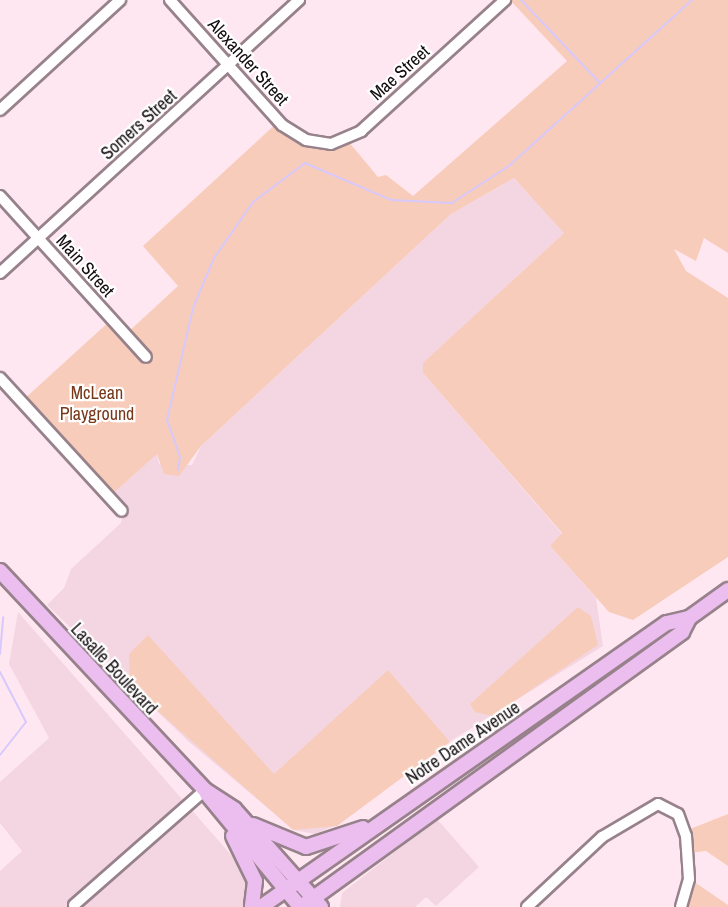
<!DOCTYPE html>
<html>
<head>
<meta charset="utf-8">
<style>
	body { margin:0 }
	#map { position:relative; width:728px; height:907px; overflow:hidden; background:#ffe7f1; font-family:"Archivo Narrow",sans-serif }
	div>[style] { position:absolute }
	.built>* { inset:0; background:#f4d6e3 }
	.green>* { inset:0; background:#f8ccba }
	.stream>* { height:2px; margin:-1px; padding:0 1px; transform-origin:1px; border-radius:1px; background:#d7c9fc }
	.roads { filter:drop-shadow(2px 0 #97828b) drop-shadow(-2px 0 #97828b) drop-shadow(0 2px #97828b) drop-shadow(0 -2px #97828b) }
	.minor>* { height:10px; margin:-5px; padding:0 5px; transform-origin:5px; border-radius:5px; background:#fff }
	.major>* { height:14px; margin:-7px; padding:0 7px; transform-origin:7px; border-radius:7px; background:#ecbef0 }
	span { translate:-50% -50%; white-space:nowrap; text-align:center; line-height:1.15; -webkit-text-stroke:4.5px #fff; paint-order:stroke }
	.street-label { font-size:18px; color:#140d10 }
	.park-label { font-size:18px; color:#783719 }
</style>
</head>
<body>
<div id="map">
	<div class="built">
		<div style="clip-path:polygon(514px 178px,565px 232px,424px 363px,423px 373px,562px 534px,550px 546px,596px 598px,603px 646px,449px 742px,339px 824px,315px 834px,294px 830px,188px 741px,47px 605px,64px 588px,71px 569px,121px 523px,123px 511px,110px 496px,157px 453px,159px 464px,192px 465px,201px 446px,451px 214px)"></div>
		<div style="clip-path:polygon(18px 612px,232px 856px,248px 884px,249px 897px,241px 907px,0 907px,0 871px,22px 851px,0 823px,0 782px,49px 738px,9px 664px)"></div>
		<div style="clip-path:polygon(437px 819px,479px 867px,436px 906px,426px 897px,415px 907px,340px 907px,342px 893px)"></div>
	</div>
	<div class="green">
		<div style="clip-path:polygon(510px 0,728px 0,728px 253px,704px 238px,696px 261px,674px 249px,686px 271px,728px 298px,728px 557px,633px 620px,609px 612px,550px 546px,562px 533px,423px 373px,423px 363px,564px 233px,514px 178px,451px 214px,201px 446px,179px 476px,164px 474px,157px 454px,110px 496px,22px 401px,112px 319px,126px 334px,178px 286px,143px 246px,278px 122px,306px 142px,348px 141px,378px 177px,386px 175px,413px 196px,567px 61px)"></div>
		<div style="clip-path:polygon(578px 607px,591px 616px,598px 645px,492px 716px,475px 712px,470px 704px)"></div>
		<div style="clip-path:polygon(148px 635px,274px 774px,388px 670px,450px 742px,337px 826px,293px 830px,130px 687px,129px 654px)"></div>
		<div style="clip-path:polygon(728px 814px,728px 866px,706px 851px,689px 853px,685px 831px)"></div>
		<div style="clip-path:polygon(690px 879px,728px 905px,728px 907px,682px 907px)"></div>
	</div>
	<div class="stream">
		<div style="left:521px;top:0;width:115px;rotate:46.4deg"></div>
		<div style="left:178px;top:470px;width:13px;rotate:-81deg"></div>
		<div style="left:180px;top:457px;width:39px;rotate:-109deg"></div>
		<div style="left:167px;top:420px;width:115px;rotate:-76.9deg"></div>
		<div style="left:193px;top:308px;width:54px;rotate:-67.2deg"></div>
		<div style="left:214px;top:258px;width:68px;rotate:-55.1deg"></div>
		<div style="left:253px;top:202px;width:65px;rotate:-36.9deg"></div>
		<div style="left:305px;top:163px;width:94px;rotate:23.3deg"></div>
		<div style="left:391px;top:200px;width:61px;rotate:2.8deg"></div>
		<div style="left:452px;top:203px;width:69px;rotate:-33.2deg"></div>
		<div style="left:510px;top:165px;width:246px;rotate:-42.2deg"></div>
		<div style="left:0;top:654px;width:37px;rotate:-85deg"></div>
		<div style="left:0;top:672px;width:56px;rotate:62.5deg"></div>
		<div style="left:26px;top:722px;width:42px;rotate:128.2deg"></div>
	</div>
	<div class="roads">
		<div class="minor">
			<div style="left:170px;top:0;width:168px;rotate:48.1deg"></div>
			<div style="left:282px;top:125px;width:28px;rotate:32deg"></div>
			<div style="left:306px;top:140px;width:25px;rotate:9deg"></div>
			<div style="left:331px;top:144px;width:33px;rotate:-23deg"></div>
			<div style="left:361px;top:131px;width:195px;rotate:-42.3deg"></div>
			<div style="left:0;top:110px;width:163px;rotate:-42.5deg"></div>
			<div style="left:0;top:196px;width:217px;rotate:47.8deg"></div>
			<div style="left:0;top:273px;width:405px;rotate:-42.4deg"></div>
			<div style="left:0;top:378px;width:180px;rotate:47.5deg"></div>
			<div style="left:74px;top:905px;width:174px;rotate:-41.3deg"></div>
			<div style="left:527px;top:907px;width:103px;rotate:-43deg"></div>
			<div style="left:602px;top:837px;width:65px;rotate:-30.5deg"></div>
			<div style="left:658px;top:804px;width:22px;rotate:27deg"></div>
			<div style="left:678px;top:814px;width:23px;rotate:70deg"></div>
			<div style="left:686px;top:836px;width:43px;rotate:86deg"></div>
			<div style="left:689px;top:879px;width:29px;rotate:106deg"></div>
		</div>
		<div class="major">
			<div style="left:0;top:571px;width:300px;rotate:46.9deg"></div>
			<div style="left:205px;top:790px;width:35px;rotate:33deg"></div>
			<div style="left:234px;top:809px;width:131px;rotate:48.4deg"></div>
			<div style="left:207px;top:794px;width:146px;rotate:50.5deg"></div>
			<div style="left:253px;top:825px;width:57px;rotate:22.5deg"></div>
			<div style="left:306px;top:847px;width:60px;rotate:-18.4deg"></div>
			<div style="left:233px;top:836px;width:50px;rotate:63.9deg"></div>
			<div style="left:255px;top:881px;width:26px;rotate:97deg"></div>
			<div style="left:261px;top:907px;width:495px;rotate:-35deg"></div>
			<div style="left:667px;top:623px;width:23px;rotate:-13deg"></div>
			<div style="left:689px;top:618px;width:48px;rotate:-35.7deg"></div>
			<div style="left:301px;top:907px;width:470px;rotate:-35.8deg"></div>
			<div style="left:682px;top:632px;width:16px;rotate:-63deg"></div>
		</div>
	</div>
	<div class="street-label">
		<span style="left:248px;top:62px;rotate:48deg">Alexander Street</span>
		<span style="left:400px;top:73px;rotate:-42deg">Mae Street</span>
		<span style="left:139px;top:125px;rotate:-42deg">Somers Street</span>
		<span style="left:85px;top:266px;rotate:48deg">Main Street</span>
		<span style="left:114px;top:669px;rotate:47deg">Lasalle Boulevard</span>
		<span style="left:463px;top:743px;rotate:-34deg">Notre Dame Avenue</span>
	</div>
	<div class="park-label">
		<span style="left:97px;top:404px">McLean<br>Playground</span>
	</div>
</div>
</body>
</html>
